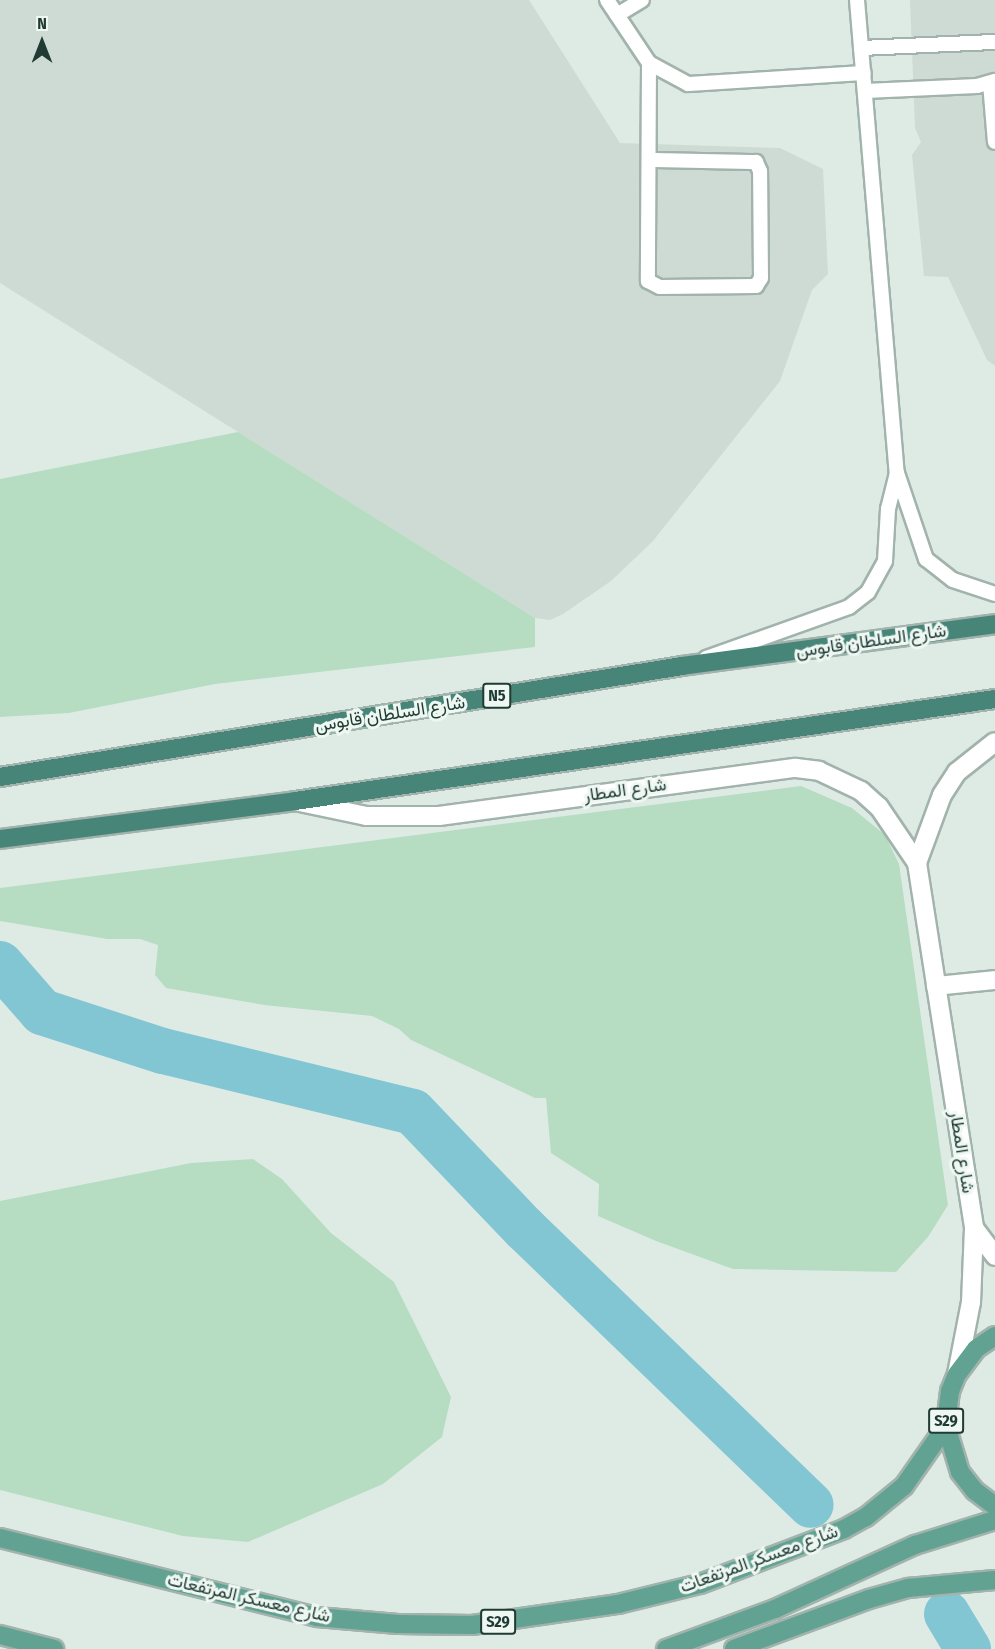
<!DOCTYPE html>
<html>
<head>
<meta charset="utf-8">
<style>
	body { margin:0 }
	#map { position:relative; width:995px; height:1649px; overflow:hidden; background:#deebe5; font-family:"Fira Sans Condensed",Vazirmatn,sans-serif }
	div>[style] { position:absolute }
	.built>* { inset:0; background:#cddbd4 }
	.green>* { inset:0; background:#b6ddc1 }
	.river>* { height:46px; margin:-23px; padding:0 23px; transform-origin:23px; border-radius:23px; background:#83c6d3 }
	.roads { filter:drop-shadow(2px 0 #a1b3ac) drop-shadow(-2px 0 #a1b3ac) drop-shadow(0 2px #a1b3ac) drop-shadow(0 -2px #a1b3ac) }
	.service>* { height:14px; margin:-7px; padding:0 7px; transform-origin:7px; border-radius:7px; background:#fff }
	.minor>* { height:18px; margin:-9px; padding:0 9px; transform-origin:9px; border-radius:9px; background:#fff }
	.secondary>* { height:18px; margin:-9px; padding:0 9px; transform-origin:9px; border-radius:9px; background:#fff }
	.primary>* { height:18px; margin:-9px; padding:0 9px; transform-origin:9px; border-radius:9px; background:#61a292 }
	.trunk>* { height:18px; margin:-9px; padding:0 9px; transform-origin:9px; border-radius:9px; background:#468577 }
	span { translate:-50% -50%; white-space:nowrap; text-align:center; line-height:1.15; -webkit-text-stroke:6px #eff7f3; paint-order:stroke }
	.shield-label span { padding:2px 4px; background:#eff7f3; border:2px solid; border-radius:4px; -webkit-text-stroke-width:0 }
	.shield-label { font-size:16px; color:#1f3b34; font-weight:700 }
	.street-label { font-size:18px; color:#1f3b34 }
	.north { position:absolute; left:12px; top:12px; width:60px; height:60px; -webkit-text-stroke:4px #eff7f3; paint-order:stroke; rotate:0deg; font-size:16px; font-weight:700; line-height:24px; text-align:center; color:#1f3b34 }
	.north::after { content:''; display:block; margin:auto; width:21px; height:27px; background:#1f3b34; clip-path:polygon(50% 0,100% 100%,50% 72%,0 100%) }
</style>
</head>
<body>
<div id="map">
	<div class="built">
		<div style="clip-path:polygon(0 0,529px 0,620px 143px,780px 148px,823px 169px,828px 274px,812px 290px,780px 381px,653px 541px,611px 581px,563px 614px,550px 620px,535px 618px,0 283px)"></div>
		<div style="clip-path:polygon(910px 0,995px 0,995px 366px,987px 360px,948px 277px,924px 276px,912px 155px,921px 142px,915px 128px)"></div>
	</div>
	<div class="green">
		<div style="clip-path:polygon(238px 432px,535px 618px,535px 647px,215px 684px,69px 713px,0 717px,0 479px)"></div>
		<div style="clip-path:polygon(801px 786px,852px 808px,885px 835px,899px 864px,948px 1205px,928px 1237px,896px 1272px,733px 1269px,656px 1241px,598px 1216px,599px 1184px,551px 1153px,546px 1098px,535px 1098px,411px 1040px,399px 1029px,372px 1016px,264px 1005px,166px 988px,155px 975px,158px 945px,140px 939px,107px 939px,0 921px,0 888px)"></div>
		<div style="clip-path:polygon(253px 1159px,282px 1179px,331px 1233px,394px 1282px,451px 1397px,442px 1437px,383px 1484px,248px 1542px,183px 1536px,0 1490px,0 1201px,191px 1163px)"></div>
	</div>
	<div class="river">
		<div style="left:0;top:964px;width:64px;rotate:48.8deg"></div>
		<div style="left:42px;top:1012px;width:127px;rotate:17.9deg"></div>
		<div style="left:163px;top:1051px;width:257px;rotate:13.7deg"></div>
		<div style="left:413px;top:1112px;width:162px;rotate:46.3deg"></div>
		<div style="left:525px;top:1229px;width:397px;rotate:44deg"></div>
		<div style="left:947px;top:1614px;width:41px;rotate:59deg"></div>
	</div>
	<div class="roads">
		<div class="service">
			<div style="left:607px;top:0;width:76px;rotate:56.3deg"></div>
			<div style="left:649px;top:63px;width:44px;rotate:28.3deg"></div>
			<div style="left:688px;top:84px;width:176px;rotate:-3.6deg"></div>
			<div style="left:857px;top:0;width:475px;rotate:85.2deg"></div>
			<div style="left:897px;top:473px;width:91px;rotate:71.4deg"></div>
			<div style="left:926px;top:559px;width:34px;rotate:38deg"></div>
			<div style="left:953px;top:580px;width:44px;rotate:18.4deg"></div>
			<div style="left:617px;top:15px;width:29px;rotate:-31deg"></div>
			<div style="left:861px;top:48px;width:134px;rotate:-2.6deg"></div>
			<div style="left:649px;top:63px;width:218px;rotate:90.3deg"></div>
			<div style="left:648px;top:281px;width:13px;rotate:27deg"></div>
			<div style="left:660px;top:287px;width:96px;rotate:-0.6deg"></div>
			<div style="left:756px;top:286px;width:9px;rotate:-58deg"></div>
			<div style="left:761px;top:278px;width:107px;rotate:-90.5deg"></div>
			<div style="left:760px;top:171px;width:10px;rotate:-114deg"></div>
			<div style="left:756px;top:162px;width:107px;rotate:-178.9deg"></div>
			<div style="left:990px;top:83px;width:59px;rotate:85.2deg"></div>
			<div style="left:865px;top:91px;width:112px;rotate:-2.6deg"></div>
			<div style="left:977px;top:86px;width:19px;rotate:-16deg"></div>
			<div style="left:706px;top:658px;width:152px;rotate:-19.6deg"></div>
			<div style="left:849px;top:607px;width:24px;rotate:-38deg"></div>
			<div style="left:868px;top:592px;width:35px;rotate:-61deg"></div>
			<div style="left:885px;top:561px;width:52px;rotate:-86.7deg"></div>
			<div style="left:888px;top:509px;width:37px;rotate:-76deg"></div>
		</div>
		<div class="minor">
			<div style="left:936px;top:986px;width:59px;rotate:-5.8deg"></div>
		</div>
		<div class="secondary">
			<div style="left:295px;top:801px;width:73px;rotate:11.9deg"></div>
			<div style="left:366px;top:816px;width:73px"></div>
			<div style="left:439px;top:816px;width:360px;rotate:-7.7deg"></div>
			<div style="left:796px;top:768px;width:23px;rotate:7deg"></div>
			<div style="left:819px;top:771px;width:47px;rotate:25.5deg"></div>
			<div style="left:861px;top:791px;width:24px;rotate:42deg"></div>
			<div style="left:879px;top:807px;width:68px;rotate:55.8deg"></div>
			<div style="left:917px;top:863px;width:369px;rotate:81.1deg"></div>
			<div style="left:974px;top:1228px;width:74px;rotate:92.3deg"></div>
			<div style="left:971px;top:1302px;width:73px;rotate:101deg"></div>
			<div style="left:917px;top:863px;width:72px;rotate:-69.8deg"></div>
			<div style="left:942px;top:795px;width:27px;rotate:-57deg"></div>
			<div style="left:957px;top:772px;width:48px;rotate:-38.3deg"></div>
			<div style="left:974px;top:1228px;width:35px;rotate:53deg"></div>
		</div>
		<div class="primary">
			<div style="left:995px;top:1336px;width:23px;rotate:146deg"></div>
			<div style="left:976px;top:1349px;width:31px;rotate:127deg"></div>
			<div style="left:957px;top:1374px;width:18px;rotate:112deg"></div>
			<div style="left:950px;top:1391px;width:35px;rotate:97deg"></div>
			<div style="left:946px;top:1426px;width:48px;rotate:73.1deg"></div>
			<div style="left:960px;top:1472px;width:24px;rotate:52deg"></div>
			<div style="left:975px;top:1491px;width:25px;rotate:37deg"></div>
			<div style="left:0;top:1538px;width:327px;rotate:14deg"></div>
			<div style="left:317px;top:1617px;width:81px;rotate:4.9deg"></div>
			<div style="left:398px;top:1624px;width:74px;rotate:0.8deg"></div>
			<div style="left:472px;top:1625px;width:148px;rotate:-8.2deg"></div>
			<div style="left:618px;top:1604px;width:84px;rotate:-13.7deg"></div>
			<div style="left:700px;top:1584px;width:154px;rotate:-20.9deg"></div>
			<div style="left:844px;top:1529px;width:25px;rotate:-29deg"></div>
			<div style="left:866px;top:1517px;width:49px;rotate:-39.2deg"></div>
			<div style="left:904px;top:1486px;width:73px;rotate:-55deg"></div>
			<div style="left:0;top:1635px;width:56px;rotate:14.5deg"></div>
			<div style="left:666px;top:1649px;width:116px;rotate:-20.2deg"></div>
			<div style="left:775px;top:1609px;width:154px;rotate:-24.6deg"></div>
			<div style="left:915px;top:1545px;width:84px;rotate:-17.4deg"></div>
			<div style="left:734px;top:1649px;width:144px;rotate:-20.3deg"></div>
			<div style="left:869px;top:1599px;width:41px;rotate:-15.8deg"></div>
			<div style="left:908px;top:1588px;width:87px;rotate:-5.3deg"></div>
		</div>
		<div class="trunk">
			<div style="left:0;top:777px;width:691px;rotate:-9.24deg"></div>
			<div style="left:682px;top:666px;width:316px;rotate:-7.6deg"></div>
			<div style="left:0;top:839px;width:297px;rotate:-7.3deg"></div>
			<div style="left:295px;top:801px;width:707px;rotate:-8.29deg"></div>
		</div>
	</div>
	<div class="shield-label">
		<span style="left:497px;top:696px">N5</span>
		<span style="left:946px;top:1421px">S29</span>
		<span style="left:498px;top:1622px">S29</span>
	</div>
	<div class="street-label">
		<span style="left:871px;top:641px;rotate:-8deg">شارع السلطان قابوس</span>
		<span style="left:390px;top:714px;rotate:-9deg">شارع السلطان قابوس</span>
		<span style="left:625px;top:790px;rotate:-8deg">شارع المطار</span>
		<span style="left:962px;top:1152px;rotate:81deg">شارع المطار</span>
		<span style="left:759px;top:1559px;rotate:-20deg">شارع معسكر المرتفعات</span>
		<span style="left:249px;top:1598px;rotate:13deg">شارع معسكر المرتفعات</span>
	</div>
	<div class="north">N</div>
</div>
</body>
</html>
